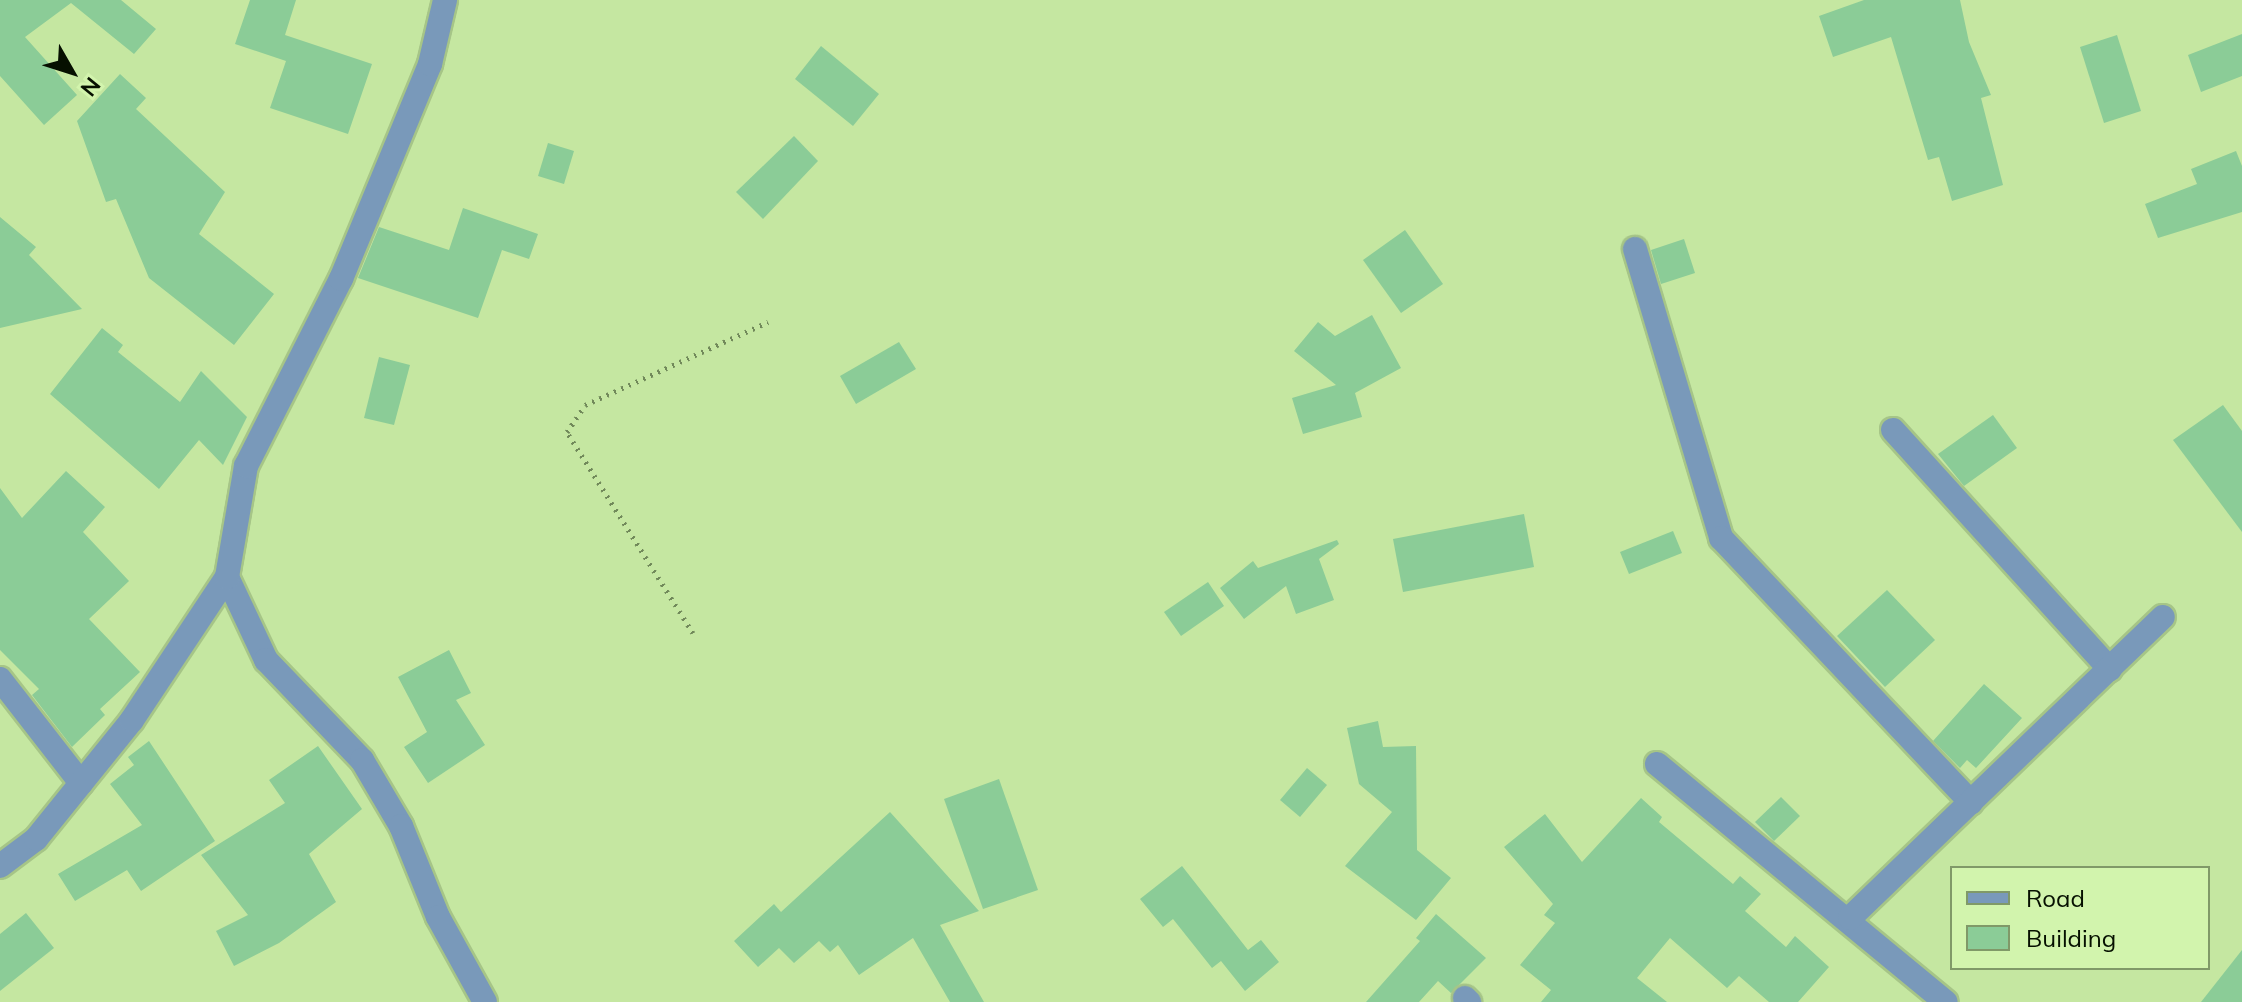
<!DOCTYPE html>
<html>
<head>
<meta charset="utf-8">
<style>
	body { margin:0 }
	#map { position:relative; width:2242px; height:1002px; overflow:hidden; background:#c5e7a1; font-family:Mulish,sans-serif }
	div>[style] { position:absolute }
	.building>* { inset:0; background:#8bcc97 }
	.path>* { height:5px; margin-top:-2.5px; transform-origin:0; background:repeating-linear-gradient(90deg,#71895a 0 2px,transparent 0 8px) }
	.roads { filter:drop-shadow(2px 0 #a6c587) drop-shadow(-2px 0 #a6c587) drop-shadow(0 2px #a6c587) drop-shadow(0 -2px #a6c587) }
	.minor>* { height:24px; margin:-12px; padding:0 12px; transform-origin:12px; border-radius:12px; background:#7999ba }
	span { translate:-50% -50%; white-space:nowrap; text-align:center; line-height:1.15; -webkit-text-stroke:8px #d2f4ad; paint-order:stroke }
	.legend { position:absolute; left:1950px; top:866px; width:260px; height:104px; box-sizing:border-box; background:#d2f4ad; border:2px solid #809968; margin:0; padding:10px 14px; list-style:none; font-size:24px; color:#061000 }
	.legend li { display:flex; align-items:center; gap:16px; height:40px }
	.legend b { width:40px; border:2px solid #809968 }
	.north { position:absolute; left:32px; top:32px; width:80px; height:80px; -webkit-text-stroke:6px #d2f4ad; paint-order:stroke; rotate:129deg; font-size:22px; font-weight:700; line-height:32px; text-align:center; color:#061000 }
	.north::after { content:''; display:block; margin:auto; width:28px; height:36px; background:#061000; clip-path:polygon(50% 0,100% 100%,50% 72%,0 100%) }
</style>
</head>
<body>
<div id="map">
	<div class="building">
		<div style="clip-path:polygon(0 0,121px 0,156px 29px,134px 54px,71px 3px,25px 37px,77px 95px,44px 125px,0 76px)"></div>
		<div style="clip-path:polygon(250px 0,296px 0,285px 35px,372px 64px,348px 134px,270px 108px,286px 61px,235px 44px)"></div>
		<div style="clip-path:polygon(1864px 0,1960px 0,1969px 42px,1991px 95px,1981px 98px,2003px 185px,1952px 201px,1939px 157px,1928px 160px,1891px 37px,1833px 57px,1819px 16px)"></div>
		<div style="clip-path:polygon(2242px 34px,2242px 76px,2201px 92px,2188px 55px)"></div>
		<div style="clip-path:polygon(2117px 35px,2141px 111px,2104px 123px,2080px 47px)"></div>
		<div style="clip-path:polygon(821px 46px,879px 94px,853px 126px,795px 79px)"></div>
		<div style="clip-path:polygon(120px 74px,146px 98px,136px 109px,225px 192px,199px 234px,274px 294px,234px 345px,149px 278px,116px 199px,106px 202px,77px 121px)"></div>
		<div style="clip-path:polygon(794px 136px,818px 161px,763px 219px,736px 192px)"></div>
		<div style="clip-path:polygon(548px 143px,574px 151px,564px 184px,538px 176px)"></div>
		<div style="clip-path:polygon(2236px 151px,2242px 166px,2242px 212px,2158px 238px,2145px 204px,2197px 184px,2191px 169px)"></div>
		<div style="clip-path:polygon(463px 208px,538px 234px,529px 259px,502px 250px,478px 318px,358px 278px,379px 227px,449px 250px)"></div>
		<div style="clip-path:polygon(0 217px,36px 247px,29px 255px,82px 309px,0 328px)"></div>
		<div style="clip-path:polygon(1405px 230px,1443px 284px,1401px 313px,1363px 260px)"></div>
		<div style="clip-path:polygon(1684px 239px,1695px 273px,1661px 284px,1651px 250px)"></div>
		<div style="clip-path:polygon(1372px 315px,1401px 368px,1355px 393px,1362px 417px,1303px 434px,1292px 398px,1336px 385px,1294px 351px,1318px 322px,1335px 336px)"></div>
		<div style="clip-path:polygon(102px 328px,123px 345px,118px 352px,180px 402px,201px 371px,247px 417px,223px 465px,199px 440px,159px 489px,50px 394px)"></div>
		<div style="clip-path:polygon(899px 342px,916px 369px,856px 404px,840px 376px)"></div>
		<div style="clip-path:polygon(379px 357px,410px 365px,394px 425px,364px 418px)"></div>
		<div style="clip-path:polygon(2223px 405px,2242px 431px,2242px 532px,2173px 440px)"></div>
		<div style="clip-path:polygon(1993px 415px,2017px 448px,1964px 486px,1938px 454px)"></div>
		<div style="clip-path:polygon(66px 471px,105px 507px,83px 532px,129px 581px,89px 619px,140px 672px,100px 709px,105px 715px,72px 747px,32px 695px,39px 689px,0 650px,0 488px,22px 518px)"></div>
		<div style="clip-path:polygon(1524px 514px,1534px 567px,1403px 592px,1393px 539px)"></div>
		<div style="clip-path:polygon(1673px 531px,1682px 553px,1629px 574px,1620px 552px)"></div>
		<div style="clip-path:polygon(1337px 540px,1339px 544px,1319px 559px,1334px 600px,1296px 614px,1286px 586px,1244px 619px,1220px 588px,1253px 561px,1258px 568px)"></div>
		<div style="clip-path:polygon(1208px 582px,1224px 606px,1181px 636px,1164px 612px)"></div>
		<div style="clip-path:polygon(1887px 590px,1935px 640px,1885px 687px,1837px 636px)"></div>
		<div style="clip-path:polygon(449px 650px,471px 693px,456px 700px,485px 745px,428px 783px,404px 747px,427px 732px,398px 677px)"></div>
		<div style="clip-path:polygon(1984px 684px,2022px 718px,1976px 768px,1967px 760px,1960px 768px,1933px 741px)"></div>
		<div style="clip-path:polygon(1378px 721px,1383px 747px,1416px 746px,1417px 850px,1451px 878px,1416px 920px,1345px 866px,1392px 812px,1359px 784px,1347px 728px)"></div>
		<div style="clip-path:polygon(149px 741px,215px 841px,141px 891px,127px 870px,75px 901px,58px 874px,142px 825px,110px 784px,134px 765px,128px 757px)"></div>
		<div style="clip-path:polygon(318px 746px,362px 809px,309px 854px,336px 902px,279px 943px,234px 966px,216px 931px,248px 915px,201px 855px,285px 803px,269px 780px)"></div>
		<div style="clip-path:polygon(1307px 768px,1327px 785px,1300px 817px,1280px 800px)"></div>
		<div style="clip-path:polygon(999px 779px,1038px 890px,983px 909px,944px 799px)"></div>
		<div style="clip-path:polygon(1781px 797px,1800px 816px,1774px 841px,1755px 822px)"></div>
		<div style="clip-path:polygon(1641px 798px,1662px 817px,1659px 822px,1733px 884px,1740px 876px,1761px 894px,1745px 911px,1786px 947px,1795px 936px,1829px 967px,1798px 1002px,1769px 1002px,1739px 976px,1727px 988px,1670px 938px,1637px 978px,1667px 1002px,1541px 1002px,1551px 990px,1520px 965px,1555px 923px,1544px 915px,1553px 904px,1504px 847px,1545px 814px,1582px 862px)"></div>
		<div style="clip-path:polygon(890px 812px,979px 911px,940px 925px,984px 1002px,950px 1002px,913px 938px,859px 975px,838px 945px,830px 952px,819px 941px,794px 963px,779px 948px,758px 967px,734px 941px,774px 904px,781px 912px)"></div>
		<div style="clip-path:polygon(1182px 866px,1248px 950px,1261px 940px,1279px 962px,1245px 991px,1221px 961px,1212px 968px,1173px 919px,1163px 927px,1140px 899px)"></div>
		<div style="clip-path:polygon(26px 913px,54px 948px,0 991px,0 934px)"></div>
		<div style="clip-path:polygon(1436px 914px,1486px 958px,1451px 993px,1438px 981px,1419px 1002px,1366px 1002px,1420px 941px,1416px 938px)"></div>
		<div style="clip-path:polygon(2242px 950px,2242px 1002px,2201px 1002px)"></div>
	</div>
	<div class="path">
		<div style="left:693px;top:633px;width:237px;rotate:-122.1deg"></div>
		<div style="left:567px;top:432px;width:32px;rotate:-56deg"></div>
		<div style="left:585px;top:405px;width:201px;rotate:-24.4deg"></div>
	</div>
	<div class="roads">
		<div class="minor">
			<div style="left:1635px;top:249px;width:302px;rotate:73.4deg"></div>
			<div style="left:1721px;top:538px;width:364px;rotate:46.6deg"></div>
			<div style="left:1893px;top:430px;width:323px;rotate:47.8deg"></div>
			<div style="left:227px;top:577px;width:92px;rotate:64.8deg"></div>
			<div style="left:266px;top:660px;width:139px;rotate:46.2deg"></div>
			<div style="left:362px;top:760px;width:77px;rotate:59.4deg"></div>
			<div style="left:401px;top:826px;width:98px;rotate:67.9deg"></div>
			<div style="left:438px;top:917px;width:97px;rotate:61.1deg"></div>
			<div style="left:0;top:679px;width:132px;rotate:52.1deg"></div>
			<div style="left:1657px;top:764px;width:374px;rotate:39.5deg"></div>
			<div style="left:0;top:866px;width:45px;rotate:-36.9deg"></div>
			<div style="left:36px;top:839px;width:153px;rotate:-51.1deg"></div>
			<div style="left:132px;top:720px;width:172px;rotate:-56.4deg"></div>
			<div style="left:227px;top:577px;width:113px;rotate:-80.3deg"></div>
			<div style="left:246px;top:466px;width:210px;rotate:-63.1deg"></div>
			<div style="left:341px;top:279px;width:233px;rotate:-67.5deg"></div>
			<div style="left:430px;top:64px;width:66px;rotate:-76.8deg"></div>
			<div style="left:1850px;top:918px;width:434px;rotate:-43.9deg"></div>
			<div style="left:1465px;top:998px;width:6px;rotate:45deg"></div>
		</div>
	</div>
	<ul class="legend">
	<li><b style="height:10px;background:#7999ba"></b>Road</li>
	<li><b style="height:22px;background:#8bcc97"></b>Building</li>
	</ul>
	<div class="north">N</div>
</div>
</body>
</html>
